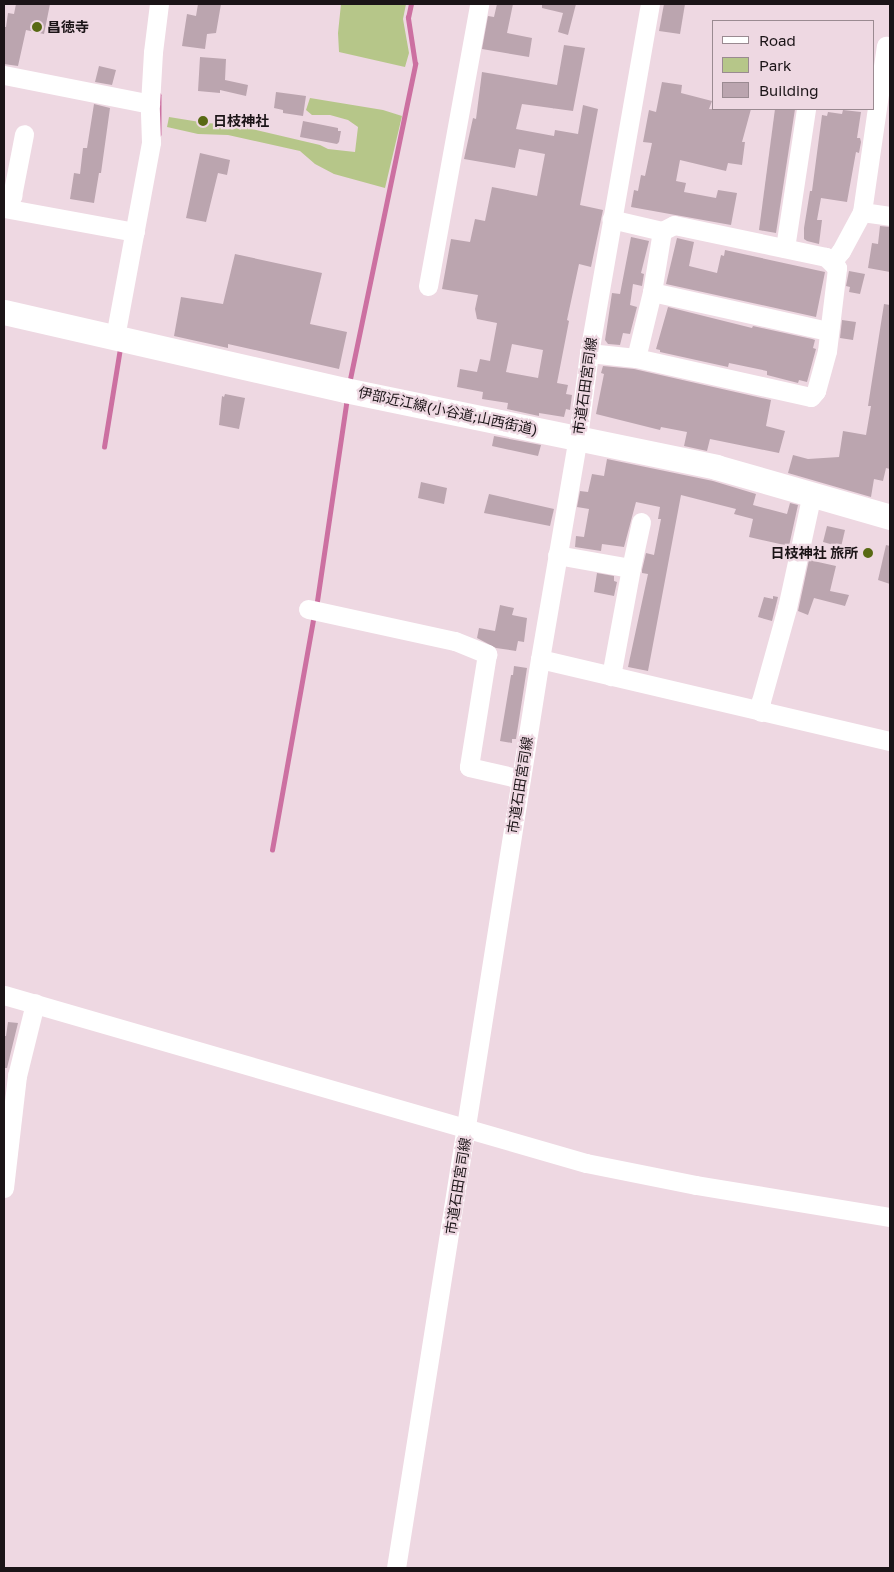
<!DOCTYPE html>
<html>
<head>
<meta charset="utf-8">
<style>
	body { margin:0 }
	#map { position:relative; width:894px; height:1572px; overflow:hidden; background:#eed8e2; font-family:"Golos Text","Noto Sans JP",sans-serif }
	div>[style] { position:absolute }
	.green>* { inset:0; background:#b6c689 }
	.stream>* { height:4.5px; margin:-2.25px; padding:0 2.25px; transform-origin:2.25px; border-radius:2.25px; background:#cc70a1 }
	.building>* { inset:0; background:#bba5af }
	.minor>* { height:19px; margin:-9.5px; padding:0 9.5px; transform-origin:9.5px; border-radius:9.5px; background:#fff }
	.major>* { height:25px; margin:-12.5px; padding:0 12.5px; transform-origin:12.5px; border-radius:12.5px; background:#fff }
	.dots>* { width:14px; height:14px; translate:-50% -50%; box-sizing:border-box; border:2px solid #eed8e2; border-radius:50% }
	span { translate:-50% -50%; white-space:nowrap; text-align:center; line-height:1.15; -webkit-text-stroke:4.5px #eed8e2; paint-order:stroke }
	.poi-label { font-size:14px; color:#1b1417; font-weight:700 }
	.left { translate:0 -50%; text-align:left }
	.right { translate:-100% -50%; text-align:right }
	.street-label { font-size:14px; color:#1b1417 }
	.frame { position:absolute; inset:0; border:5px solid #1b1417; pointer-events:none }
	.legend { position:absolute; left:712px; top:20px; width:162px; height:90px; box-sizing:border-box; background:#eed8e2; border:1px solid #9a8a91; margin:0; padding:6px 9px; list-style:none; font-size:15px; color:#1b1417 }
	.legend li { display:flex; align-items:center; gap:10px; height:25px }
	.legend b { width:25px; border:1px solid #9a8a91 }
</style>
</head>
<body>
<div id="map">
	<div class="green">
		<div style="clip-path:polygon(341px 4px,406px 4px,403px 19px,409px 53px,405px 67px,339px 52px,338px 33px)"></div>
		<div style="clip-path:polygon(310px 98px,383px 110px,402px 116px,385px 188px,334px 174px,315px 164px,300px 151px,228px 135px,198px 134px,167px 127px,169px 117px,206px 123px,235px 125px,320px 145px,328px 149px,355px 152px,358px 127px,348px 120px,330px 115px,312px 115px,306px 110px)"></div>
	</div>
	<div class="stream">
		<div style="left:159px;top:95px;width:39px;rotate:90deg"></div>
		<div style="left:349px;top:384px;width:327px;rotate:-78.3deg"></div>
		<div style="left:415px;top:64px;width:47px;rotate:-98.7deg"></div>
		<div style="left:408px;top:18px;width:14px;rotate:-78deg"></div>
		<div style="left:104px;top:447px;width:100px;rotate:-80.8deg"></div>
		<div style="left:317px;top:601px;width:206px;rotate:-81.6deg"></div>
		<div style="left:272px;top:850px;width:235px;rotate:-79.9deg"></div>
	</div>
	<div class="building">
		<div style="clip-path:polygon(16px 4px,50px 4px,44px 34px,26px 30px,18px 66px,4px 64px,4px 27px,6px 27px,8px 13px,14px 14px)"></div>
		<div style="clip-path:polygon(198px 4px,221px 4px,216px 33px,207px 34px,205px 49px,182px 46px,187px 14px,196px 16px)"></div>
		<div style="clip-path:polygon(497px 4px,513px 4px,507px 33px,532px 38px,529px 57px,482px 49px,488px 16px,494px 17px)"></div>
		<div style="clip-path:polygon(542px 4px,576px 4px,568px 35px,558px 32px,563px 13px,542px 8px)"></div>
		<div style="clip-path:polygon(664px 4px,685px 4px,680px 34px,659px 31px)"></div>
		<div style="clip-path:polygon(evenodd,564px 45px,585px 48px,573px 111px,522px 104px,516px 129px,554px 136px,555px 130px,578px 134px,583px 105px,598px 109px,580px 205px,603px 210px,591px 267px,579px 264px,567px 320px,569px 321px,557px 383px,568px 385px,566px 394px,572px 395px,570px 410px,566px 409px,564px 417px,539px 413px,539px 416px,507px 409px,508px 403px,482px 399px,483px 392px,457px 387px,460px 369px,477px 372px,480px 359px,490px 361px,497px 323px,477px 319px,475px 309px,478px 295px,442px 289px,451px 239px,470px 242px,475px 219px,485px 221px,492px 187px,537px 196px,545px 154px,519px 149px,515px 168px,464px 159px,473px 118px,476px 119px,482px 72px,557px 85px,564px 45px,512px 344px,543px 350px,538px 378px,506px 372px,512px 344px)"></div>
		<div style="clip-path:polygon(200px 57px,226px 59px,225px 80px,248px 85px,246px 96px,220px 90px,220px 93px,198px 91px)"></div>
		<div style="clip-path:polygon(99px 66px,116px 70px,112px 85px,95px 82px)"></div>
		<div style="clip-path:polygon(662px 82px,682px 85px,681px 93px,712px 101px,709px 109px,751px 109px,742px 142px,745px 142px,742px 165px,728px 163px,726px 171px,680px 160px,676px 181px,686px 183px,684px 192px,716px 198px,718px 190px,737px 193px,731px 225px,631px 207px,634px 190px,638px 191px,641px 175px,645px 176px,652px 143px,643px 142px,649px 110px,656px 112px)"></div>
		<div style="clip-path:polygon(276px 92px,306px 96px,303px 116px,283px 113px,283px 110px,274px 108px)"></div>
		<div style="clip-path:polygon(94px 104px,110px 108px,101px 173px,99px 173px,94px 203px,70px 199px,74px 173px,80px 174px,83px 148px,87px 148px)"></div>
		<div style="clip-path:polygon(775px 109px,795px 109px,776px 233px,759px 230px)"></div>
		<div style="clip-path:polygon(843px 110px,861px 112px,857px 138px,860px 138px,861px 142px,859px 153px,856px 152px,847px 202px,821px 198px,817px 220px,822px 220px,819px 244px,807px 241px,804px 239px,804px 228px,810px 191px,812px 191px,822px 115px,827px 116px,828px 112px,842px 114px)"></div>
		<div style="clip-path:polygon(303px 121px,338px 128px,338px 131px,341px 131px,339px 142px,337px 144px,300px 137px)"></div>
		<div style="clip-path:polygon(200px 153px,230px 160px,227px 175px,218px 173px,206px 222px,186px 218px)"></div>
		<div style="clip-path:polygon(880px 226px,890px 227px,890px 272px,868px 268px,872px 243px,878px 244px)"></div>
		<div style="clip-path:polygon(631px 237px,649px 241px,641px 273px,644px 274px,642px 286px,633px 284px,630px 305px,637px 307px,630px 334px,623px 333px,620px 345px,608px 344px,605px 340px,612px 293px,620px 294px)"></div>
		<div style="clip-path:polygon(677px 238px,694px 242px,689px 266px,717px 273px,721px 255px,724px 256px,725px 250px,825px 272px,816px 317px,666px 284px)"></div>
		<div style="clip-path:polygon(235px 254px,322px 273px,310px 324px,347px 332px,339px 369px,228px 344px,228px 348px,174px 336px,181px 297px,223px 304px)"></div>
		<div style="clip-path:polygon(849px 271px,865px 274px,860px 294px,849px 292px,850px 287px,846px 286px)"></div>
		<div style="clip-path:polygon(884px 304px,890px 305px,890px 469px,886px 468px,883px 481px,874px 479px,871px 497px,788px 473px,793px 455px,808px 459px,839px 457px,843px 431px,866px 435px,871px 406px,868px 406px)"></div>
		<div style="clip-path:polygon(668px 307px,752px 328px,753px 326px,812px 339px,815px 340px,813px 348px,816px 349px,807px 382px,799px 380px,798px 383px,767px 375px,767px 371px,729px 363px,728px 367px,660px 352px,660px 350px,656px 349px)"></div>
		<div style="clip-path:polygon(842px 320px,856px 322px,853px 340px,840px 338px)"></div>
		<div style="clip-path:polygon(603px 366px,634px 369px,771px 400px,766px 426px,785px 431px,779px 453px,710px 439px,707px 451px,684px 446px,687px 432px,661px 427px,660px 430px,596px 414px,604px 374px,601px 373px)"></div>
		<div style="clip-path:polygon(225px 394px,245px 398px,239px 429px,219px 425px,222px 396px,224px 397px)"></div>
		<div style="clip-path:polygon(494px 436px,541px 445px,538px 456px,492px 446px)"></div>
		<div style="clip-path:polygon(607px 459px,713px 481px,756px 494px,753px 505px,787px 514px,790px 503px,798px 505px,789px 546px,749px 537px,753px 519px,734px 514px,736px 509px,681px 495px,648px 671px,628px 667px,648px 574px,642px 573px,642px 570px,646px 553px,654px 555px,661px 519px,658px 519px,660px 507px,636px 502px,624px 547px,602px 544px,601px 551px,575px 547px,576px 536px,584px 537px,589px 509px,577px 507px,580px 491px,588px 492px,592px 474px,604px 476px)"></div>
		<div style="clip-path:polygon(421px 482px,447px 488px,444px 504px,418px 498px)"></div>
		<div style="clip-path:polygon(489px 494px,554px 509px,550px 526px,484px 513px)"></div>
		<div style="clip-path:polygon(827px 526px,845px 530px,841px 547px,823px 542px)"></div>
		<div style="clip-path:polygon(886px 545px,890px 546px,890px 584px,878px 580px)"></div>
		<div style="clip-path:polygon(809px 560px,836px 566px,830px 591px,849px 595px,845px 606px,814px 598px,808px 615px,798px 611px)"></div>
		<div style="clip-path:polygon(597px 573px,614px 576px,614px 581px,617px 582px,614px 596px,594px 592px)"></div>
		<div style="clip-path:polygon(773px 596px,778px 597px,772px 621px,758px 617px,764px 597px,773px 599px)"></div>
		<div style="clip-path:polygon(500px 605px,514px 608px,512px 615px,527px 618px,524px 642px,518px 641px,516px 651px,496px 648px,477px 638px,479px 628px,495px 631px)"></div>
		<div style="clip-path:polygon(514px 666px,527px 668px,516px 739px,512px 739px,512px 743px,500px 741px,511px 675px,513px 675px)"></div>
		<div style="clip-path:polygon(8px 1022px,18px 1023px,7px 1068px,4px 1068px,4px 1036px,6px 1036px)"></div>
	</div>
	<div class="minor">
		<div style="left:4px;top:75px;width:149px;rotate:11.2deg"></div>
		<div style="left:4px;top:199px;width:9px;rotate:-21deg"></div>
		<div style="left:12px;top:196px;width:63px;rotate:-79deg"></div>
		<div style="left:4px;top:208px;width:133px;rotate:10.4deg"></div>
		<div style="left:862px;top:212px;width:28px;rotate:8deg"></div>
		<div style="left:785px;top:248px;width:141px;rotate:-81.4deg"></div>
		<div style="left:832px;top:262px;width:14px;rotate:-51deg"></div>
		<div style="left:841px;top:251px;width:44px;rotate:-61.7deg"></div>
		<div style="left:862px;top:212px;width:168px;rotate:-81.8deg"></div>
		<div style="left:428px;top:286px;width:287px;rotate:-79.7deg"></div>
		<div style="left:652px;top:292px;width:180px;rotate:12.5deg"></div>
		<div style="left:115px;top:337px;width:198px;rotate:-79.5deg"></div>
		<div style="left:151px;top:142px;width:38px;rotate:-92deg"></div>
		<div style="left:150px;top:104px;width:52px;rotate:-86.7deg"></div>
		<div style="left:153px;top:52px;width:48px;rotate:-82.9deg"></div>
		<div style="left:589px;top:353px;width:47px;rotate:6.1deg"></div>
		<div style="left:636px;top:358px;width:179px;rotate:12.6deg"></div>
		<div style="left:811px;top:397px;width:8px;rotate:-50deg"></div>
		<div style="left:816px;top:391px;width:41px;rotate:-74.6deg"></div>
		<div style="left:827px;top:351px;width:84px;rotate:-83.1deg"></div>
		<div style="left:837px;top:268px;width:16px;rotate:-135deg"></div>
		<div style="left:826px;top:257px;width:155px;rotate:-168.1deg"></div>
		<div style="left:674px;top:225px;width:13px;rotate:153deg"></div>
		<div style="left:662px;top:231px;width:52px;rotate:-166.8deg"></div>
		<div style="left:636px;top:358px;width:68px;rotate:-76.4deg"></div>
		<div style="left:652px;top:292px;width:62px;rotate:-80.7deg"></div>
		<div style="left:557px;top:555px;width:75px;rotate:10deg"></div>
		<div style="left:631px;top:568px;width:110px;rotate:100.5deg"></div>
		<div style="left:631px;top:568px;width:47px;rotate:-77.7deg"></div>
		<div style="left:308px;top:609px;width:150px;rotate:12.3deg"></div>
		<div style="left:455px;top:641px;width:35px;rotate:22deg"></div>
		<div style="left:487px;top:654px;width:114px;rotate:99.1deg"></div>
		<div style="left:469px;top:767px;width:53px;rotate:13deg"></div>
		<div style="left:540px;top:659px;width:359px;rotate:13.2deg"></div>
		<div style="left:761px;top:712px;width:11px;rotate:-90deg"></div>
		<div style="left:761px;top:701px;width:97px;rotate:-74.4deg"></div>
		<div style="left:787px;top:608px;width:118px;rotate:-77.7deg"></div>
		<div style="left:4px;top:995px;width:606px;rotate:16.1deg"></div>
		<div style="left:586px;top:1163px;width:112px;rotate:11.3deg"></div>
		<div style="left:696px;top:1185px;width:197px;rotate:9.4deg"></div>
		<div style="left:4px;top:1188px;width:113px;rotate:-83.4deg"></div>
		<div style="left:17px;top:1076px;width:75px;rotate:-76.1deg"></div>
		<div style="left:396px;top:1568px;width:920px;rotate:-81deg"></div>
		<div style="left:540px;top:659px;width:225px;rotate:-80.3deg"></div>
		<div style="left:578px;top:437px;width:85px;rotate:-82.5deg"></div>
		<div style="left:589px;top:353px;width:354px;rotate:-80.1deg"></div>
	</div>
	<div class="major">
		<div style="left:4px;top:312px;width:350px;rotate:12.9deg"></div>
		<div style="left:345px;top:390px;width:379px;rotate:11.7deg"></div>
		<div style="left:716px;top:467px;width:181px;rotate:16deg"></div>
	</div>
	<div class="dots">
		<div style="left:37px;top:27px;background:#586913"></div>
		<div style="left:203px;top:121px;background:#586913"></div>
		<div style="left:868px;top:553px;background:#586913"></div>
	</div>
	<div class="poi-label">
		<span class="left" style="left:47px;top:27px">昌徳寺</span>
		<span class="left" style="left:213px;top:121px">日枝神社</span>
		<span class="right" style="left:858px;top:553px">日枝神社 旅所</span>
	</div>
	<div class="street-label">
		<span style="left:585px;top:386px;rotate:-82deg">市道石田宮司線</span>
		<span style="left:448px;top:411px;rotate:12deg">伊部近江線(小谷道;山西街道)</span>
		<span style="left:520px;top:785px;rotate:-81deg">市道石田宮司線</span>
		<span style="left:458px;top:1186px;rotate:-81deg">市道石田宮司線</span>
	</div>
	<div class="frame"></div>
	<ul class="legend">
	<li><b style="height:6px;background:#fff"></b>Road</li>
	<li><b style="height:14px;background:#b6c689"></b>Park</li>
	<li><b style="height:14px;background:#bba5af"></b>Building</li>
	</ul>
</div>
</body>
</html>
